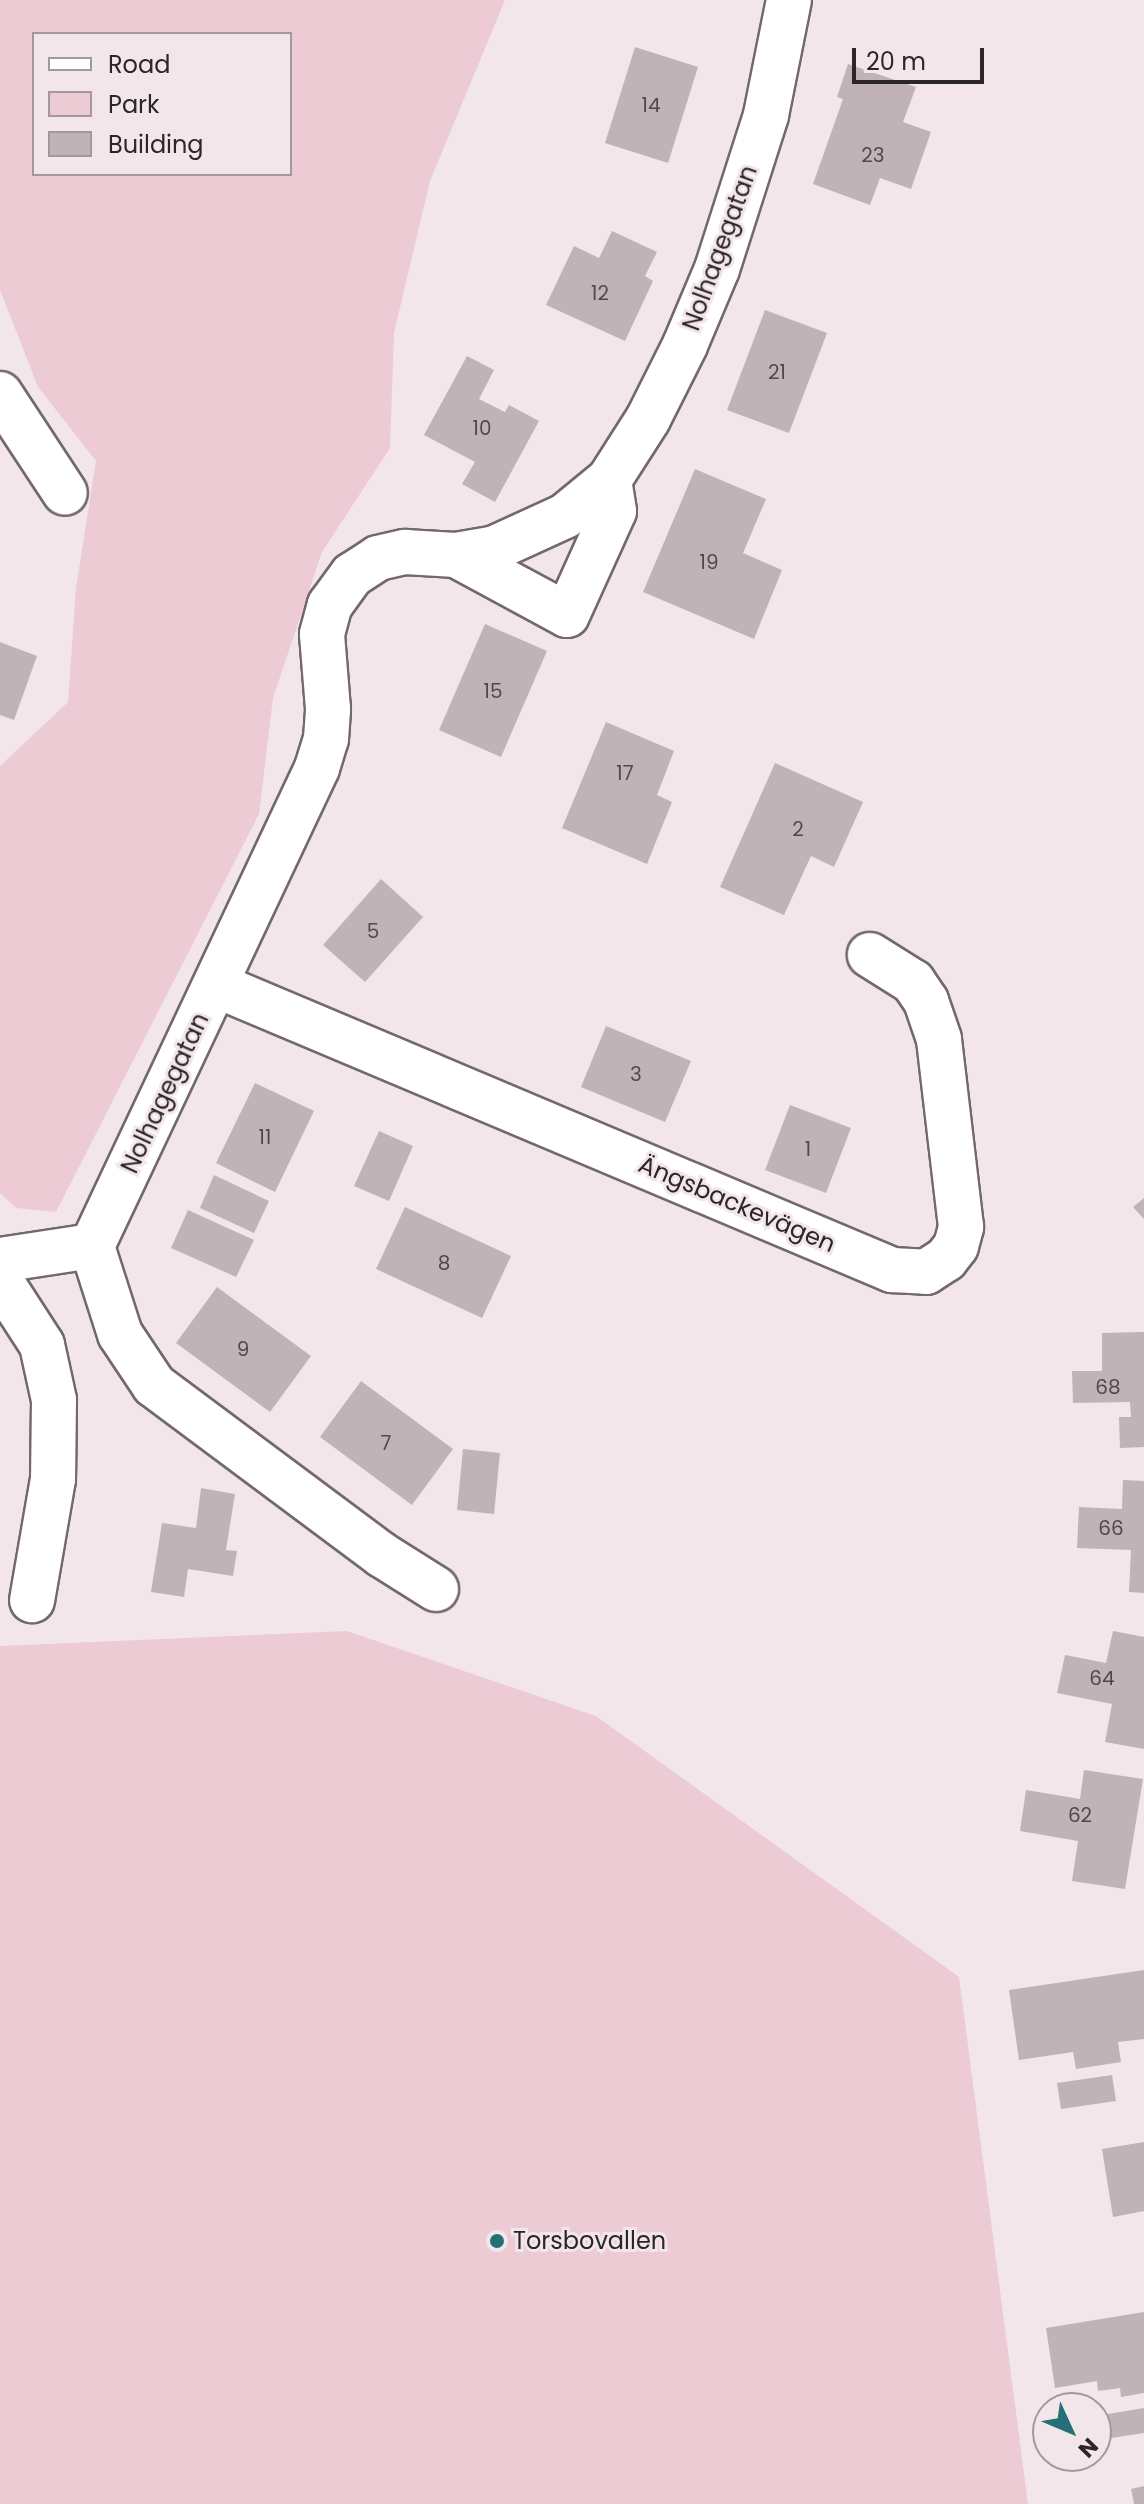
<!DOCTYPE html>
<html>
<head>
<meta charset="utf-8">
<style>
	body { margin:0 }
	#map { position:relative; width:1144px; height:2504px; overflow:hidden; background:#f3e6ea; font-family:Poppins,sans-serif }
	div>[style] { position:absolute }
	.green>* { inset:0; background:#eccbd5 }
	.building>* { inset:0; background:#bfb3b7 }
	.roads { filter:drop-shadow(2px 0 #73686b) drop-shadow(-2px 0 #73686b) drop-shadow(0 2px #73686b) drop-shadow(0 -2px #73686b) }
	.minor>* { height:44px; margin:-22px; padding:0 22px; transform-origin:22px; border-radius:22px; background:#fff }
	.dots>* { width:22px; height:22px; translate:-50% -50%; box-sizing:border-box; border:4px solid #f3e6ea; border-radius:50% }
	span { translate:-50% -50%; white-space:nowrap; text-align:center; line-height:1.15; -webkit-text-stroke:6px #f3e6ea; paint-order:stroke }
	.number-label { font-size:20px; color:#50494c }
	.number-label span { -webkit-text-stroke-width:0 }
	.street-label { font-size:24px; color:#2b2628 }
	.poi-label { font-size:24px; color:#2b2628 }
	.left { translate:0 -50%; text-align:left }
	.legend { position:absolute; left:32px; top:32px; width:260px; height:144px; box-sizing:border-box; background:#f3e6ea; border:2px solid #a3999c; margin:0; padding:10px 14px; list-style:none; font-size:24px; color:#2b2628 }
	.legend li { display:flex; align-items:center; gap:16px; height:40px }
	.legend b { width:40px; border:2px solid #a3999c }
	.north { position:absolute; left:1032px; top:2392px; width:80px; height:80px; box-sizing:border-box; background:#f3e6ea; border:2px solid #a3999c; border-radius:50%; rotate:134deg; font-size:22px; font-weight:700; line-height:32px; text-align:center; color:#2b2628 }
	.north::after { content:''; display:block; margin:auto; width:28px; height:36px; background:#256f78; clip-path:polygon(50% 0,100% 100%,50% 72%,0 100%) }
	.scale { position:absolute; left:852px; top:48px; width:132px; height:36px; box-sizing:border-box; border:4px solid #2b2628; border-top:0; padding-left:10px; font-size:24px; line-height:28px; white-space:nowrap; color:#2b2628; -webkit-text-stroke:6px #f3e6ea; paint-order:stroke }
</style>
</head>
<body>
<div id="map">
	<div class="green">
		<div style="clip-path:polygon(evenodd,0 0,505px 0,430px 181px,394px 333px,390px 448px,322px 552px,273px 698px,259px 814px,56px 1212px,16px 1208px,0 1193px,0 766px,68px 702px,76px 588px,96px 461px,38px 387px,0 290px,0 0,290px 34px,290px 174px,34px 174px,34px 34px,290px 34px)"></div>
		<div style="clip-path:polygon(347px 1631px,596px 1716px,959px 1977px,1028px 2504px,0 2504px,0 1646px)"></div>
	</div>
	<div class="building">
		<div style="clip-path:polygon(635px 47px,698px 67px,668px 163px,605px 143px)"></div>
		<div style="clip-path:polygon(848px 64px,916px 87px,903px 122px,931px 132px,911px 189px,880px 178px,870px 205px,813px 184px,843px 99px,837px 97px)"></div>
		<div style="clip-path:polygon(612px 231px,657px 252px,645px 276px,653px 281px,625px 341px,546px 305px,574px 246px,599px 258px)"></div>
		<div style="clip-path:polygon(765px 310px,827px 333px,789px 433px,727px 410px)"></div>
		<div style="clip-path:polygon(467px 356px,494px 370px,479px 399px,505px 412px,509px 405px,539px 421px,495px 502px,462px 484px,475px 462px,424px 435px)"></div>
		<div style="clip-path:polygon(695px 469px,766px 499px,743px 553px,782px 570px,754px 639px,643px 592px)"></div>
		<div style="clip-path:polygon(485px 624px,547px 651px,501px 757px,439px 730px)"></div>
		<div style="clip-path:polygon(0 642px,37px 656px,14px 720px,0 715px)"></div>
		<div style="clip-path:polygon(606px 722px,674px 751px,657px 795px,672px 802px,647px 864px,562px 828px)"></div>
		<div style="clip-path:polygon(775px 763px,863px 802px,834px 867px,811px 856px,784px 915px,720px 887px)"></div>
		<div style="clip-path:polygon(381px 879px,423px 917px,365px 982px,323px 945px)"></div>
		<div style="clip-path:polygon(606px 1026px,691px 1061px,665px 1122px,581px 1087px)"></div>
		<div style="clip-path:polygon(255px 1083px,314px 1111px,275px 1192px,216px 1163px)"></div>
		<div style="clip-path:polygon(790px 1105px,851px 1128px,826px 1193px,765px 1170px)"></div>
		<div style="clip-path:polygon(379px 1131px,413px 1146px,389px 1201px,354px 1186px)"></div>
		<div style="clip-path:polygon(214px 1175px,269px 1201px,254px 1233px,200px 1208px)"></div>
		<div style="clip-path:polygon(1144px 1198px,1144px 1219px,1133px 1207px)"></div>
		<div style="clip-path:polygon(405px 1207px,511px 1256px,482px 1318px,376px 1269px)"></div>
		<div style="clip-path:polygon(188px 1210px,254px 1240px,236px 1277px,171px 1248px)"></div>
		<div style="clip-path:polygon(217px 1287px,311px 1356px,270px 1412px,176px 1343px)"></div>
		<div style="clip-path:polygon(1144px 1332px,1144px 1447px,1120px 1448px,1119px 1417px,1131px 1417px,1130px 1402px,1073px 1403px,1072px 1371px,1102px 1371px,1102px 1333px)"></div>
		<div style="clip-path:polygon(361px 1381px,453px 1449px,412px 1505px,320px 1437px)"></div>
		<div style="clip-path:polygon(463px 1449px,500px 1453px,494px 1514px,457px 1510px)"></div>
		<div style="clip-path:polygon(1123px 1480px,1144px 1481px,1144px 1593px,1129px 1592px,1131px 1550px,1077px 1548px,1079px 1507px,1122px 1509px)"></div>
		<div style="clip-path:polygon(201px 1488px,235px 1494px,226px 1550px,237px 1551px,233px 1576px,188px 1569px,184px 1597px,151px 1592px,162px 1523px,196px 1528px)"></div>
		<div style="clip-path:polygon(1113px 1631px,1144px 1637px,1144px 1749px,1105px 1742px,1112px 1704px,1057px 1693px,1065px 1655px,1106px 1663px)"></div>
		<div style="clip-path:polygon(1084px 1770px,1143px 1779px,1125px 1889px,1072px 1881px,1078px 1841px,1020px 1831px,1026px 1790px,1080px 1799px)"></div>
		<div style="clip-path:polygon(1144px 1970px,1144px 2039px,1118px 2042px,1121px 2062px,1076px 2069px,1073px 2052px,1019px 2060px,1009px 1990px)"></div>
		<div style="clip-path:polygon(1112px 2075px,1116px 2101px,1061px 2109px,1057px 2083px)"></div>
		<div style="clip-path:polygon(1144px 2142px,1144px 2211px,1113px 2217px,1102px 2149px)"></div>
		<div style="clip-path:polygon(1144px 2312px,1144px 2393px,1121px 2397px,1120px 2388px,1098px 2391px,1097px 2381px,1055px 2388px,1046px 2328px)"></div>
		<div style="clip-path:polygon(1144px 2408px,1144px 2433px,1098px 2440px,1096px 2416px)"></div>
		<div style="clip-path:polygon(1144px 2486px,1144px 2504px,1134px 2504px,1131px 2489px)"></div>
	</div>
	<div class="roads">
		<div class="minor">
			<div style="left:0;top:394px;width:118px;rotate:56.7deg"></div>
			<div style="left:456px;top:555px;width:126px;rotate:28.4deg"></div>
			<div style="left:567px;top:615px;width:114px;rotate:-65.7deg"></div>
			<div style="left:614px;top:511px;width:31px;rotate:-99deg"></div>
			<div style="left:216px;top:985px;width:734px;rotate:22.86deg"></div>
			<div style="left:892px;top:1270px;width:34px;rotate:3deg"></div>
			<div style="left:926px;top:1272px;width:24px;rotate:-33deg"></div>
			<div style="left:946px;top:1259px;width:16px;rotate:-52deg"></div>
			<div style="left:956px;top:1246px;width:20px;rotate:-75deg"></div>
			<div style="left:961px;top:1227px;width:189px;rotate:-96.7deg"></div>
			<div style="left:939px;top:1039px;width:40px;rotate:-108.9deg"></div>
			<div style="left:926px;top:1001px;width:23px;rotate:-124deg"></div>
			<div style="left:913px;top:982px;width:51px;rotate:-147.9deg"></div>
			<div style="left:0;top:1260px;width:93px;rotate:-8.7deg"></div>
			<div style="left:0;top:1280px;width:77px;rotate:57.1deg"></div>
			<div style="left:42px;top:1345px;width:56px;rotate:77.7deg"></div>
			<div style="left:54px;top:1400px;width:79px;rotate:90.7deg"></div>
			<div style="left:53px;top:1479px;width:123px;rotate:99.8deg"></div>
			<div style="left:436px;top:1589px;width:64px;rotate:-147.8deg"></div>
			<div style="left:382px;top:1555px;width:284px;rotate:-143.3deg"></div>
			<div style="left:154px;top:1385px;width:61px;rotate:-123.7deg"></div>
			<div style="left:120px;top:1334px;width:92px;rotate:-107.7deg"></div>
			<div style="left:92px;top:1246px;width:528px;rotate:-64.79deg"></div>
			<div style="left:317px;top:768px;width:30px;rotate:-73deg"></div>
			<div style="left:326px;top:739px;width:30px;rotate:-86deg"></div>
			<div style="left:328px;top:709px;width:75px;rotate:-94.6deg"></div>
			<div style="left:322px;top:634px;width:30px;rotate:-75deg"></div>
			<div style="left:330px;top:605px;width:37px;rotate:-54deg"></div>
			<div style="left:352px;top:575px;width:31px;rotate:-33deg"></div>
			<div style="left:378px;top:558px;width:28px;rotate:-13deg"></div>
			<div style="left:405px;top:552px;width:51px;rotate:3.4deg"></div>
			<div style="left:456px;top:555px;width:40px;rotate:-10deg"></div>
			<div style="left:495px;top:548px;width:77px;rotate:-24.6deg"></div>
			<div style="left:565px;top:516px;width:57px;rotate:-39.3deg"></div>
			<div style="left:609px;top:480px;width:72px;rotate:-57.4deg"></div>
			<div style="left:648px;top:419px;width:83px;rotate:-63.4deg"></div>
			<div style="left:685px;top:345px;width:82px;rotate:-67.2deg"></div>
			<div style="left:717px;top:269px;width:162px;rotate:-72.3deg"></div>
			<div style="left:766px;top:115px;width:117px;rotate:-78.7deg"></div>
		</div>
	</div>
	<div class="dots">
		<div style="left:497px;top:2241px;background:#256f78"></div>
	</div>
	<div class="number-label">
		<span style="left:651px;top:105px">14</span>
		<span style="left:873px;top:155px">23</span>
		<span style="left:600px;top:293px">12</span>
		<span style="left:777px;top:372px">21</span>
		<span style="left:482px;top:428px">10</span>
		<span style="left:709px;top:562px">19</span>
		<span style="left:493px;top:691px">15</span>
		<span style="left:625px;top:773px">17</span>
		<span style="left:798px;top:829px">2</span>
		<span style="left:373px;top:931px">5</span>
		<span style="left:636px;top:1074px">3</span>
		<span style="left:265px;top:1137px">11</span>
		<span style="left:808px;top:1149px">1</span>
		<span style="left:444px;top:1263px">8</span>
		<span style="left:243px;top:1349px">9</span>
		<span style="left:1108px;top:1387px">68</span>
		<span style="left:386px;top:1443px">7</span>
		<span style="left:1111px;top:1528px">66</span>
		<span style="left:1102px;top:1678px">64</span>
		<span style="left:1080px;top:1815px">62</span>
	</div>
	<div class="street-label">
		<span style="left:720px;top:248px;rotate:-70deg">Nolhagegatan</span>
		<span style="left:165px;top:1093px;rotate:-65deg">Nolhagegatan</span>
		<span style="left:737px;top:1204px;rotate:23deg">Ängsbackevägen</span>
	</div>
	<div class="poi-label">
		<span class="left" style="left:513px;top:2241px">Torsbovallen</span>
	</div>
	<ul class="legend">
	<li><b style="height:10px;background:#fff"></b>Road</li>
	<li><b style="height:22px;background:#eccbd5"></b>Park</li>
	<li><b style="height:22px;background:#bfb3b7"></b>Building</li>
	</ul>
	<div class="north">N</div>
	<div class="scale">20 m</div>
</div>
</body>
</html>
